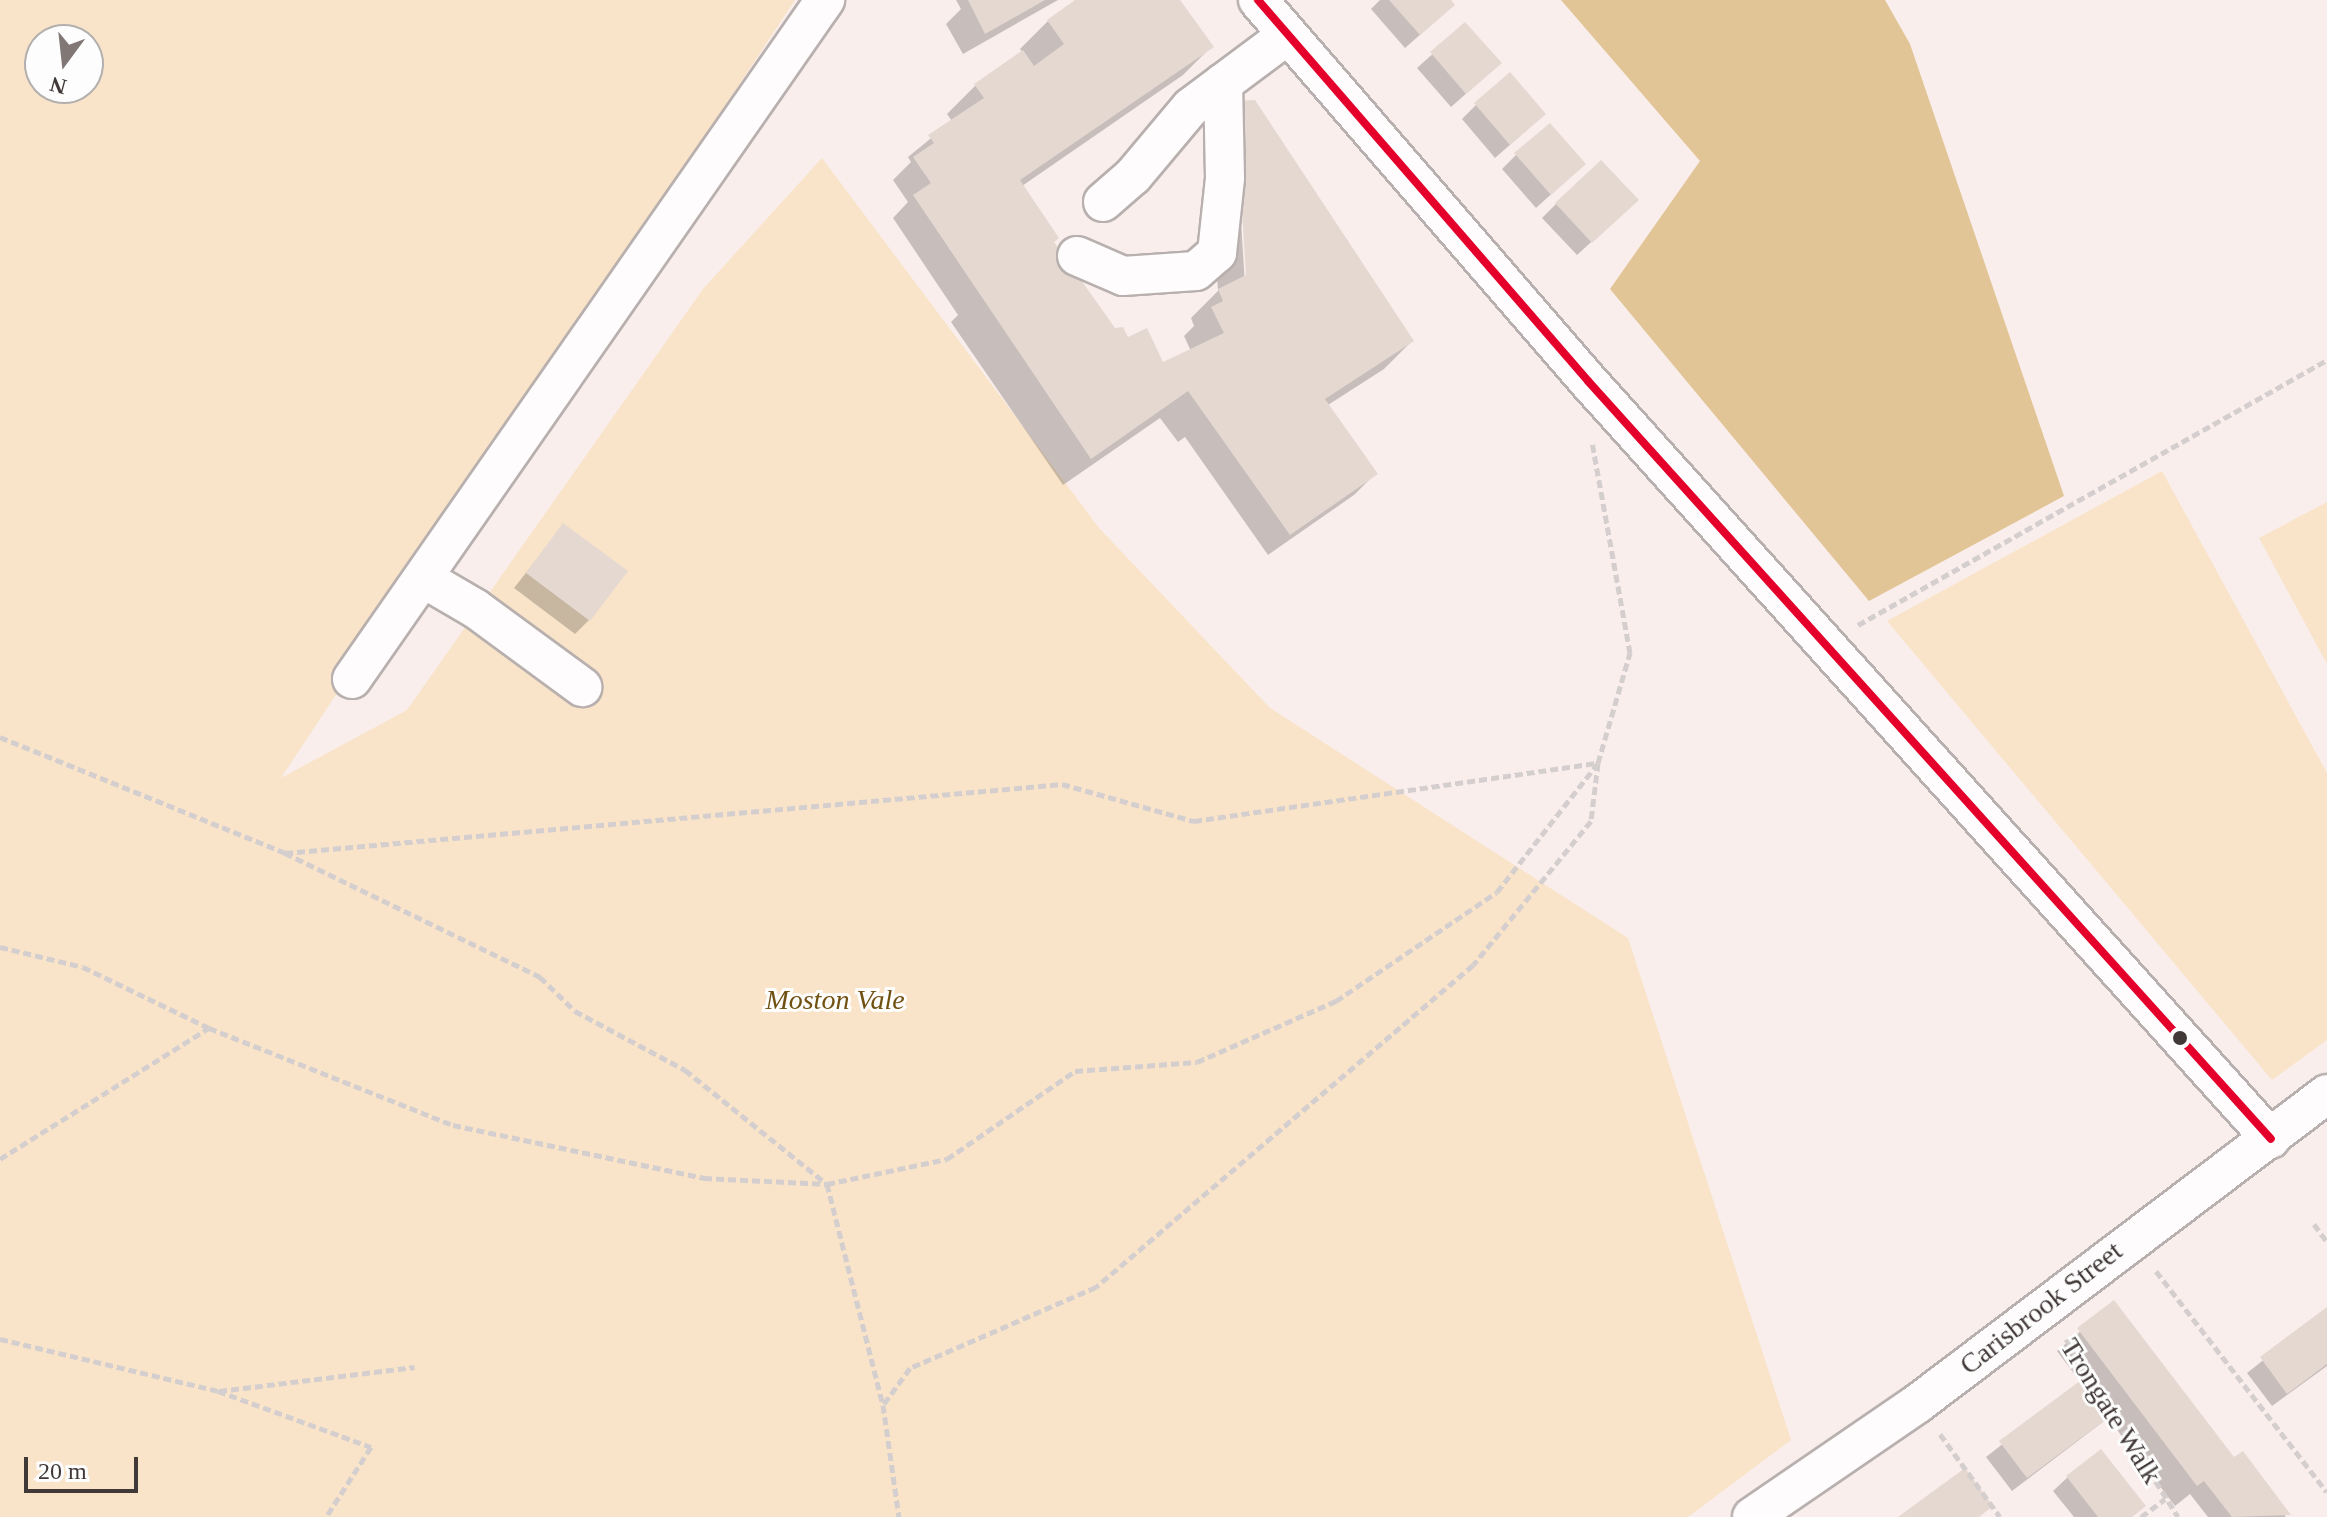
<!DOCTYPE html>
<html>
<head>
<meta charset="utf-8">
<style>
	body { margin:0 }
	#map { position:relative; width:2327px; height:1517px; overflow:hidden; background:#f9eeec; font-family:"Times New Roman",serif }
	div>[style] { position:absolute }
	.green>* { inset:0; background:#f9e4c9 }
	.forest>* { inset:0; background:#e2c596 }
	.shadow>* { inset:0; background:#0003 }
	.building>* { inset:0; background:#e5d8d1 }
	.path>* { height:5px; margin-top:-2.5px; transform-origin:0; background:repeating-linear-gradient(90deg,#d4cfce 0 8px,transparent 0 12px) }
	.roads { filter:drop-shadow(2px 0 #b8b0ae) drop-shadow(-2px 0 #b8b0ae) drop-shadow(0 2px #b8b0ae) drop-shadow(0 -2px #b8b0ae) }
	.minor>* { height:38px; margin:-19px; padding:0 19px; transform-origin:19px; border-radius:19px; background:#fefcfc }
	.bus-1>* { height:8px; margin:-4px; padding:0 4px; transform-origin:4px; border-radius:4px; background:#e4002b }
	.dots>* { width:22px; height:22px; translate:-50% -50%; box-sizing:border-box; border:4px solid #fdfdfd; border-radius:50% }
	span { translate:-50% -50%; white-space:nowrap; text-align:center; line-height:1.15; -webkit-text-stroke:6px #fdfdfd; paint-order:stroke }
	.park-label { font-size:28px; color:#705112; font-style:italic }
	.street-label { font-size:28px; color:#413937 }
	.north { position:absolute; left:24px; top:24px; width:80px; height:80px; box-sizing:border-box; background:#fdfdfd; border:2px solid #b2afae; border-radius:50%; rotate:195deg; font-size:22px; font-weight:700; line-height:32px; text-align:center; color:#413937 }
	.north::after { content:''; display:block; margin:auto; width:28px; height:36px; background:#817876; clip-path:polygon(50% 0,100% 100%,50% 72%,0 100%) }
	.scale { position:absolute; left:24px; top:1457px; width:114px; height:36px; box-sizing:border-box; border:4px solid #413937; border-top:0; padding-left:10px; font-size:24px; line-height:28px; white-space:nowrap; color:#413937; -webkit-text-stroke:6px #fdfdfd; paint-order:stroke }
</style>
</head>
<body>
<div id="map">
	<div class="green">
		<div style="clip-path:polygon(evenodd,0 0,795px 0,281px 778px,407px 710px,703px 289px,822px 158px,1099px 528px,1270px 708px,1628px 938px,1791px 1440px,1688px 1517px,0 1517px,0 0,40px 40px,88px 40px,88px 88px,40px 88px,40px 40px)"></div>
		<div style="clip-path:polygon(2162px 471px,2327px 773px,2327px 1040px,2272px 1080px,1887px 621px)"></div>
		<div style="clip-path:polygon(2327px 502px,2327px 664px,2259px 538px)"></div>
	</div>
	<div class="forest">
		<div style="clip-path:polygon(1561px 0,1885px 0,1910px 44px,2064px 496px,1869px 601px,1610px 289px,1700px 161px)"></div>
	</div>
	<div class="shadow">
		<div style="clip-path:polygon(956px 0,1058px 0,963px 54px,946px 24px,961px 9px)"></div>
		<div style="clip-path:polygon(evenodd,1082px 0,1178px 0,1211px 47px,1183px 75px,1022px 186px,1056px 238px,1052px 242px,1114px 331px,1121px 329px,1127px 340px,1146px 331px,1162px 364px,1191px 351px,1184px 336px,1194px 326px,1191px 318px,1218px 291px,1208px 131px,1236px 103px,1254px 102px,1412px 341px,1384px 369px,1328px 405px,1375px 474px,1354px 495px,1268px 555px,1185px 437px,1178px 442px,1160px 418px,1063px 485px,951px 322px,958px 315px,893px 218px,908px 202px,893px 180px,911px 162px,908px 157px,952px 121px,947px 114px,975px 86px,1023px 53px,1020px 49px,1048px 21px,1082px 0,1236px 141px,1240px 146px,1249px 285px,1245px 285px,1236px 141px)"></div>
		<div style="clip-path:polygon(1380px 0,1448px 0,1438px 19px,1405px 48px,1371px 9px)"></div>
		<div style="clip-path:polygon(1465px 25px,1485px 77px,1451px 107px,1417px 68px)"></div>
		<div style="clip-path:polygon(1476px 105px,1529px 128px,1495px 158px,1462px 119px)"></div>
		<div style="clip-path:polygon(1516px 155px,1569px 178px,1536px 208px,1502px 169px)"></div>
		<div style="clip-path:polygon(1556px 204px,1622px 214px,1577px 255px,1542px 218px)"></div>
		<div style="clip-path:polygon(563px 526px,589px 620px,575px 634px,514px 588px)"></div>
		<div style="clip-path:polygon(2114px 1303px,2232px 1457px,2286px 1517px,2208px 1517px,2190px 1494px,2175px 1506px,2108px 1418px,2012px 1491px,1986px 1457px,2081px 1383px,2057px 1351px)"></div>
		<div style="clip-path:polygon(2327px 1310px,2327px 1366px,2272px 1406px,2247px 1373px)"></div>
		<div style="clip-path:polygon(2068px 1477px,2132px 1517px,2074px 1517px,2053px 1491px)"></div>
	</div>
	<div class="building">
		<div style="clip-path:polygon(968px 0,1045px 0,985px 34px)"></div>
		<div style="clip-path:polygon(1075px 0,1180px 0,1214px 47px,1020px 180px,1059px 238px,1054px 242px,1115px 328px,1123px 327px,1128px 337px,1147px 328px,1163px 362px,1224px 333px,1211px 307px,1223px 301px,1218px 289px,1246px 275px,1235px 101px,1255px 100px,1414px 341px,1325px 399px,1378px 474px,1290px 535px,1188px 391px,1091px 459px,913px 195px,931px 183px,913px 157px,934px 143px,928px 135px,984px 98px,974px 84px,1023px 50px,1034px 66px,1064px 44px,1047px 20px)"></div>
		<div style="clip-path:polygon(1389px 0,1451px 0,1455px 5px,1420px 35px)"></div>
		<div style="clip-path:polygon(1465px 22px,1502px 63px,1466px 94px,1430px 52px)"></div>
		<div style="clip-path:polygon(1510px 72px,1546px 114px,1510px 145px,1474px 103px)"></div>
		<div style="clip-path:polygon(1550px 123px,1586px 164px,1551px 195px,1514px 153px)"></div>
		<div style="clip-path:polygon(1601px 160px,1639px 200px,1592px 243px,1555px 203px)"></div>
		<div style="clip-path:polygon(563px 523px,628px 571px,590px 621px,526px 573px)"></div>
		<div style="clip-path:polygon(2114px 1300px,2234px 1457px,2243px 1451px,2291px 1515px,2232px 1517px,2204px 1481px,2197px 1486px,2077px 1328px)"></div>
		<div style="clip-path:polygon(2327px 1307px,2327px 1364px,2287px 1394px,2260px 1357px)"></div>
		<div style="clip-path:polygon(2088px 1375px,2116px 1412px,2027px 1478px,1999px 1441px)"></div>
		<div style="clip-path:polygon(2101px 1449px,2146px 1506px,2132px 1517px,2098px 1517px,2066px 1476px)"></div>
		<div style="clip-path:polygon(1965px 1468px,1993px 1506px,1979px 1517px,1898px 1517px)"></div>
	</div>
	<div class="path">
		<div style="left:1858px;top:625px;width:539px;rotate:-29.47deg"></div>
		<div style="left:0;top:737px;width:308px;rotate:22.1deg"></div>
		<div style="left:285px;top:853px;width:284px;rotate:25.9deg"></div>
		<div style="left:540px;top:977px;width:49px;rotate:44.2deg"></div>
		<div style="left:575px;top:1011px;width:125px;rotate:28.2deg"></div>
		<div style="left:685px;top:1070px;width:182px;rotate:38.8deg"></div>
		<div style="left:827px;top:1184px;width:228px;rotate:75.8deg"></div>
		<div style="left:883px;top:1405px;width:113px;rotate:81.9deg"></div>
		<div style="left:285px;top:853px;width:780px;rotate:-5.07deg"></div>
		<div style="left:1062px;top:784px;width:137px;rotate:15.7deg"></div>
		<div style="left:1194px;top:821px;width:408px;rotate:-8.2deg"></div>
		<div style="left:1598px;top:763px;width:58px;rotate:96.9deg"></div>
		<div style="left:1591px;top:821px;width:186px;rotate:129.3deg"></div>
		<div style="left:1473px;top:965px;width:496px;rotate:139.5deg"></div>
		<div style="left:1096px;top:1287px;width:203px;rotate:156.5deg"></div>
		<div style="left:910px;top:1368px;width:46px;rotate:126.1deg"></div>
		<div style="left:0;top:947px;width:85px;rotate:13.5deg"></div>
		<div style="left:83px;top:967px;width:140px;rotate:25.8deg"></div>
		<div style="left:209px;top:1028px;width:263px;rotate:21.7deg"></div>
		<div style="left:453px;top:1125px;width:257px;rotate:11.9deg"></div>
		<div style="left:704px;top:1178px;width:123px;rotate:2.8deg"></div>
		<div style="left:827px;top:1184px;width:123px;rotate:-11.8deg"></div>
		<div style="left:947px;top:1159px;width:155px;rotate:-34.5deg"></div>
		<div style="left:1075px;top:1071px;width:122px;rotate:-4.2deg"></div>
		<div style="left:1197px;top:1062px;width:152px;rotate:-23.7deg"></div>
		<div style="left:1336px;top:1001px;width:194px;rotate:-34.1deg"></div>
		<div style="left:1497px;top:892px;width:164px;rotate:-51.9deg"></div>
		<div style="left:1598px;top:763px;width:115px;rotate:-73.8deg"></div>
		<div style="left:1630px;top:653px;width:214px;rotate:-100.2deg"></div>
		<div style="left:0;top:1159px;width:247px;rotate:-32.1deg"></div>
		<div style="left:2314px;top:1224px;width:22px;rotate:54deg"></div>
		<div style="left:2156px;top:1271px;width:279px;rotate:52.3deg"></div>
		<div style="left:0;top:1339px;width:224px;rotate:13.4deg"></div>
		<div style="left:218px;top:1391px;width:163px;rotate:20.1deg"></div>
		<div style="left:371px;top:1447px;width:83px;rotate:122.7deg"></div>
		<div style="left:2066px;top:1339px;width:210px;rotate:57.8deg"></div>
		<div style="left:219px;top:1391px;width:197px;rotate:-7deg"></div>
		<div style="left:1940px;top:1434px;width:102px;rotate:54.1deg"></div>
		<div style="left:2141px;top:1517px;width:30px;rotate:-37deg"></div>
	</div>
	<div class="roads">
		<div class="minor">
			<div style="left:1258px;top:0;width:504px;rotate:49.1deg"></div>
			<div style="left:1588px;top:381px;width:1020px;rotate:47.98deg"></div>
			<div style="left:1103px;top:202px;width:40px;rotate:-41deg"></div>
			<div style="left:1133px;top:176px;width:90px;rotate:-50deg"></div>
			<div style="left:1191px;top:107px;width:117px;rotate:-36.7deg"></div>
			<div style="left:1077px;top:256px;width:50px;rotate:23.5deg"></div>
			<div style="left:1123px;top:276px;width:73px;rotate:-3.9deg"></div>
			<div style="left:1196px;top:271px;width:28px;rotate:-41deg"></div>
			<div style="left:1217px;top:253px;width:75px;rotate:-83.9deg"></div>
			<div style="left:1225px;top:178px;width:95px;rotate:-91.2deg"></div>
			<div style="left:423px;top:578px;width:61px;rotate:30.3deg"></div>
			<div style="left:476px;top:609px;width:132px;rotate:36.3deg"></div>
			<div style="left:352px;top:679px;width:828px;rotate:-55.14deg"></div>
			<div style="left:1752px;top:1517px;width:200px;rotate:-34.4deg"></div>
			<div style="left:1917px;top:1404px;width:514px;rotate:-37.09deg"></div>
		</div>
	</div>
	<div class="bus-1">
		<div style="left:1258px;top:0;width:504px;rotate:49.1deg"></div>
		<div style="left:1588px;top:381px;width:1020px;rotate:47.98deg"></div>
	</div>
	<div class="dots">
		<div style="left:2180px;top:1038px;background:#413937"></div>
	</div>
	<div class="park-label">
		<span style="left:835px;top:1000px">Moston Vale</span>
	</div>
	<div class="street-label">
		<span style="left:2041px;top:1308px;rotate:-38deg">Carisbrook Street</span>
		<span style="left:2111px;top:1411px;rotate:58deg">Trongate Walk</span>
	</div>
	<div class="north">N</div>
	<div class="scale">20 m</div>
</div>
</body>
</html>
